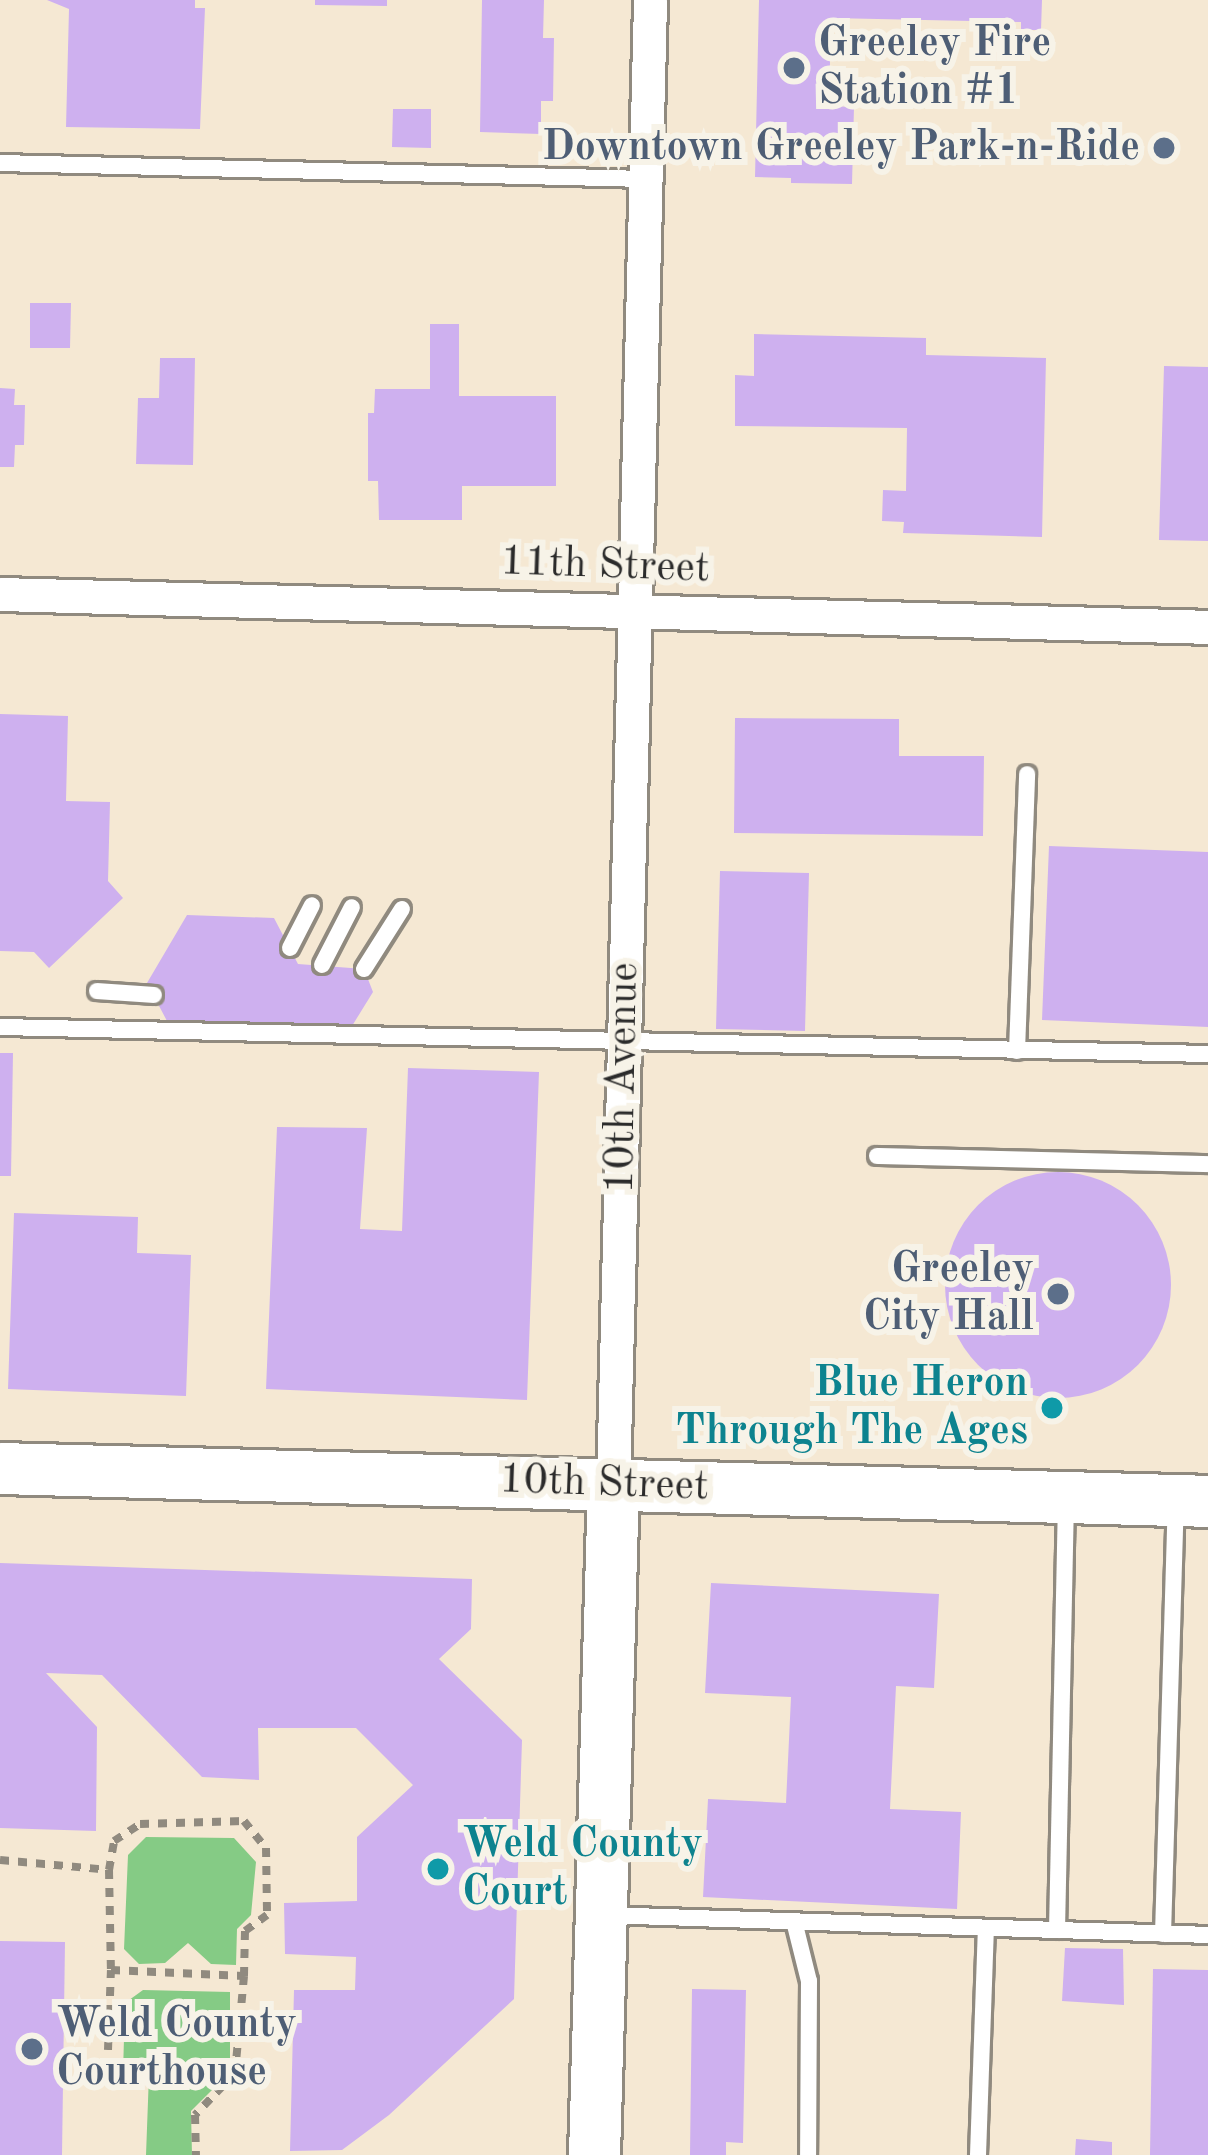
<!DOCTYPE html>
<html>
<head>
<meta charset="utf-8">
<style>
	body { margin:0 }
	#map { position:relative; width:1208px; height:2155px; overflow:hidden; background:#f5e8d3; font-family:"Old Standard TT",serif }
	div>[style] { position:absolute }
	.green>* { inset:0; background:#85cb85 }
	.building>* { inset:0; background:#ceb0ef }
	.round { border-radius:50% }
	.path>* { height:8px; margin-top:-4px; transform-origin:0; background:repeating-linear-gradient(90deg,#908a7f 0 9px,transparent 0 18px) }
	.roads { filter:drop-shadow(3px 0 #908a7f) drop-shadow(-3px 0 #908a7f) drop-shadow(0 3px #908a7f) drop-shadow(0 -3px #908a7f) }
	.lane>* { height:16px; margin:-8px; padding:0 8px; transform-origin:8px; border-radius:8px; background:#fff }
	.street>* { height:33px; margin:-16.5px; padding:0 16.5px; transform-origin:16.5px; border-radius:16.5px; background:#fff }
	.primary>* { height:51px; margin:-25.5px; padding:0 25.5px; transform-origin:25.5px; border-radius:25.5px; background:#fff }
	.dots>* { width:33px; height:33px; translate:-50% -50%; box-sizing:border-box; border:6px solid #f7f3e8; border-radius:50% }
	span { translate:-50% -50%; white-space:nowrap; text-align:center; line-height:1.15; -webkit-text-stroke:12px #f7f3e8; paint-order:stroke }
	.service-label { font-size:42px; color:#4e5e75; font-weight:700 }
	.left { translate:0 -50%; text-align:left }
	.right { translate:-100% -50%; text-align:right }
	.street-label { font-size:42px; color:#2b2b2b }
	.culture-label { font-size:42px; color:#0d838f; font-weight:700 }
</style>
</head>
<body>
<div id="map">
	<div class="green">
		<div style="clip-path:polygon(146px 1837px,234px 1838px,256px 1862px,251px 1915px,237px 1929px,236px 1965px,211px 1964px,188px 1943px,165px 1963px,139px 1964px,124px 1949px,128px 1855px)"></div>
		<div style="clip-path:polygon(143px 1990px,230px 1992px,230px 2072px,191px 2111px,192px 2155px,146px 2155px,149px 2074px,123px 2073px,125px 2003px)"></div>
	</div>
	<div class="building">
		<div style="clip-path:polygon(47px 0,195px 0,195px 8px,205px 8px,200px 129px,66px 127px,69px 9px)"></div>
		<div style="clip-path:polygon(315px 0,387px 0,387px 6px,315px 5px)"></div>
		<div style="clip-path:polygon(482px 0,544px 0,543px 38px,554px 38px,553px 101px,541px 101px,541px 134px,480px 132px)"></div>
		<div style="clip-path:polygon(759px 0,1042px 0,1041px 30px,1021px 30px,1021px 22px,831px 18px,829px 106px,854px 107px,852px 184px,791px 183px,791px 178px,755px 177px)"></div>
		<div style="clip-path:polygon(393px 109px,431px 109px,431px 148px,392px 147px)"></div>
		<div style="clip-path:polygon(30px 303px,71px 303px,70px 348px,30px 348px)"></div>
		<div style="clip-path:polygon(430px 324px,459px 324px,459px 396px,556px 396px,556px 486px,462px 486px,462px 520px,379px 520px,378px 481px,368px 481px,368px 413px,374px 413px,375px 389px,430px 389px)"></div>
		<div style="clip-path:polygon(754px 334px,926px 338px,926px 355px,1046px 358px,1042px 537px,903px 533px,904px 522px,882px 521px,883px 490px,906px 491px,907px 428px,735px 426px,735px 375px,754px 376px)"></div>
		<div style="clip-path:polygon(160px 358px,195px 358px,193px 465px,136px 464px,138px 398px,159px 398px)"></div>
		<div style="clip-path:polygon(1164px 366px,1208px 367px,1208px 541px,1159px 540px)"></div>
		<div style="clip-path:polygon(0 388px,15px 389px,14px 405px,25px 405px,24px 445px,15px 445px,14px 467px,0 467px)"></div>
		<div style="clip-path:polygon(0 714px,68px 716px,66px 801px,110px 802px,108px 881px,123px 898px,49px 968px,34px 952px,0 951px)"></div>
		<div style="clip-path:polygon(735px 718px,899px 719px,899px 756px,984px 756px,983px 836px,734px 833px)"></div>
		<div style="clip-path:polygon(1049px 846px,1208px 852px,1208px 1027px,1042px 1020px)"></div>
		<div style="clip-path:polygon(720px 871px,809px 873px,805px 1031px,716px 1029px)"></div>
		<div style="clip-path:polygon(187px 915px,274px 918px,298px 964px,364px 969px,373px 992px,352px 1026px,167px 1021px,147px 983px)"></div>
		<div style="clip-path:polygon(0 1053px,13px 1053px,11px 1176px,0 1176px)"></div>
		<div style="clip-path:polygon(408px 1068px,539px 1072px,527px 1400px,266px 1389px,277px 1127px,367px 1128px,360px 1229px,402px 1231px)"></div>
		<div class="round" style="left:945px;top:1172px;width:226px;height:226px"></div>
		<div style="clip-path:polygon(14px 1213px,138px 1217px,137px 1253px,191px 1255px,186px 1396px,8px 1389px)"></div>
		<div style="clip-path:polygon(0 1563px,472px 1579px,471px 1629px,439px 1659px,522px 1740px,514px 1999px,389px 2115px,342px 2150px,290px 2151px,294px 1990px,355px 1990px,356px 1957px,285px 1954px,284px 1903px,357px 1901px,357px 1837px,413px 1785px,356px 1728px,258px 1728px,259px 1780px,202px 1777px,102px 1675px,46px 1673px,97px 1727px,96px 1831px,0 1828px)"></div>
		<div style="clip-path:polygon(711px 1583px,939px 1594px,934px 1688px,896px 1686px,890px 1809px,961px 1812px,957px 1909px,703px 1897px,708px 1799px,786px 1803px,791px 1697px,705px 1693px)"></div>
		<div style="clip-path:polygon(0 1941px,65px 1942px,62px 2155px,0 2155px)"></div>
		<div style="clip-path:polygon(1065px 1948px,1123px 1949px,1124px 2005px,1062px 2001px)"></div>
		<div style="clip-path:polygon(1153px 1969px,1208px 1970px,1208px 2155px,1150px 2155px)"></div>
		<div style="clip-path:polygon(692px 1989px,746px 1990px,743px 2143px,726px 2142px,726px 2155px,690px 2155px)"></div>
		<div style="clip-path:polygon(1076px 2139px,1112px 2142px,1112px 2155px,1075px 2155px)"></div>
	</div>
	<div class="path">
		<div style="left:0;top:1860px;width:109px;rotate:5.2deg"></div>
		<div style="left:109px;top:1870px;width:100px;rotate:88.9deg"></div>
		<div style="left:111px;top:1970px;width:133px;rotate:2.6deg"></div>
		<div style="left:244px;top:1976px;width:97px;rotate:95.3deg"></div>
		<div style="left:235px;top:2073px;width:58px;rotate:133.6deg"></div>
		<div style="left:195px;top:2115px;width:40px;rotate:88.6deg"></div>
		<div style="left:109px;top:1870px;width:29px;rotate:-80deg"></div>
		<div style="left:114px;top:1841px;width:31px;rotate:-33deg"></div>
		<div style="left:140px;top:1824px;width:104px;rotate:-1.7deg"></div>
		<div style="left:244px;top:1821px;width:35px;rotate:51deg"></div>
		<div style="left:266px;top:1848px;width:67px;rotate:89.1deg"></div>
		<div style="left:267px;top:1915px;width:27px;rotate:144deg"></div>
		<div style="left:245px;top:1931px;width:45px;rotate:91.3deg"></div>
		<div style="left:108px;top:2050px;width:80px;rotate:-87.9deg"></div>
	</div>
	<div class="roads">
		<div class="lane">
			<div style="left:0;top:163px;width:645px;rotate:1.42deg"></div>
			<div style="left:290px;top:948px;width:48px;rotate:-62.9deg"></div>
			<div style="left:322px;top:965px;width:65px;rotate:-62.7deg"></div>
			<div style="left:364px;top:969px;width:71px;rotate:-57.7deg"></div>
			<div style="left:97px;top:991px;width:57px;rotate:4deg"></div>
			<div style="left:0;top:1027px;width:1208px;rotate:1.28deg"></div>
			<div style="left:1017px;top:1051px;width:277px;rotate:-87.9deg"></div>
			<div style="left:877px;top:1156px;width:331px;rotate:1.4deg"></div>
			<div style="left:603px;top:1915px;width:605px;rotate:1.89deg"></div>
			<div style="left:794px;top:1921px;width:62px;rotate:76deg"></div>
			<div style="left:809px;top:1981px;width:174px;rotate:90.3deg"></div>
			<div style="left:1057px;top:1930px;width:425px;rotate:-88.8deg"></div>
			<div style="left:1163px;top:1934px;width:427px;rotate:-88.3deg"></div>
			<div style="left:978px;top:2155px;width:227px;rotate:-88deg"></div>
		</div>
		<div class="street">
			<div style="left:0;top:594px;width:1208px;rotate:1.56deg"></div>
			<div style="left:613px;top:1484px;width:1484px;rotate:-88.57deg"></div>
		</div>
		<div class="primary">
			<div style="left:0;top:1468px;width:1208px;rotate:1.56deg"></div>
			<div style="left:594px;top:2155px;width:671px;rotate:-88.38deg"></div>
		</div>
	</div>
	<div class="dots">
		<div style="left:794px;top:68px;background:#5c6f8a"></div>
		<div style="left:1164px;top:148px;background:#5c6f8a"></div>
		<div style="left:1058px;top:1294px;background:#5c6f8a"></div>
		<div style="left:1052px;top:1408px;background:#0f9aa8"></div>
		<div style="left:438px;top:1869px;background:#0f9aa8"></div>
		<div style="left:32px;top:2049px;background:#5c6f8a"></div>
	</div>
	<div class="service-label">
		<span class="left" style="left:818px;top:68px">Greeley Fire<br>Station #1</span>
		<span class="right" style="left:1140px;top:148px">Downtown Greeley Park-n-Ride</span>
		<span class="right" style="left:1034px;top:1294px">Greeley<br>City Hall</span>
		<span class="left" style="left:56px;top:2049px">Weld County<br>Courthouse</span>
	</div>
	<div class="street-label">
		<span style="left:605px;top:566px;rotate:2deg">11th Street</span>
		<span style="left:623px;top:1078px;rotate:-89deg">10th Avenue</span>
		<span style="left:604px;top:1484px;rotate:2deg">10th Street</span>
	</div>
	<div class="culture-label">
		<span class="right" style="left:1028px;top:1408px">Blue Heron<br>Through The Ages</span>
		<span class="left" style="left:462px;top:1869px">Weld County<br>Court</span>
	</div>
</div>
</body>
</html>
